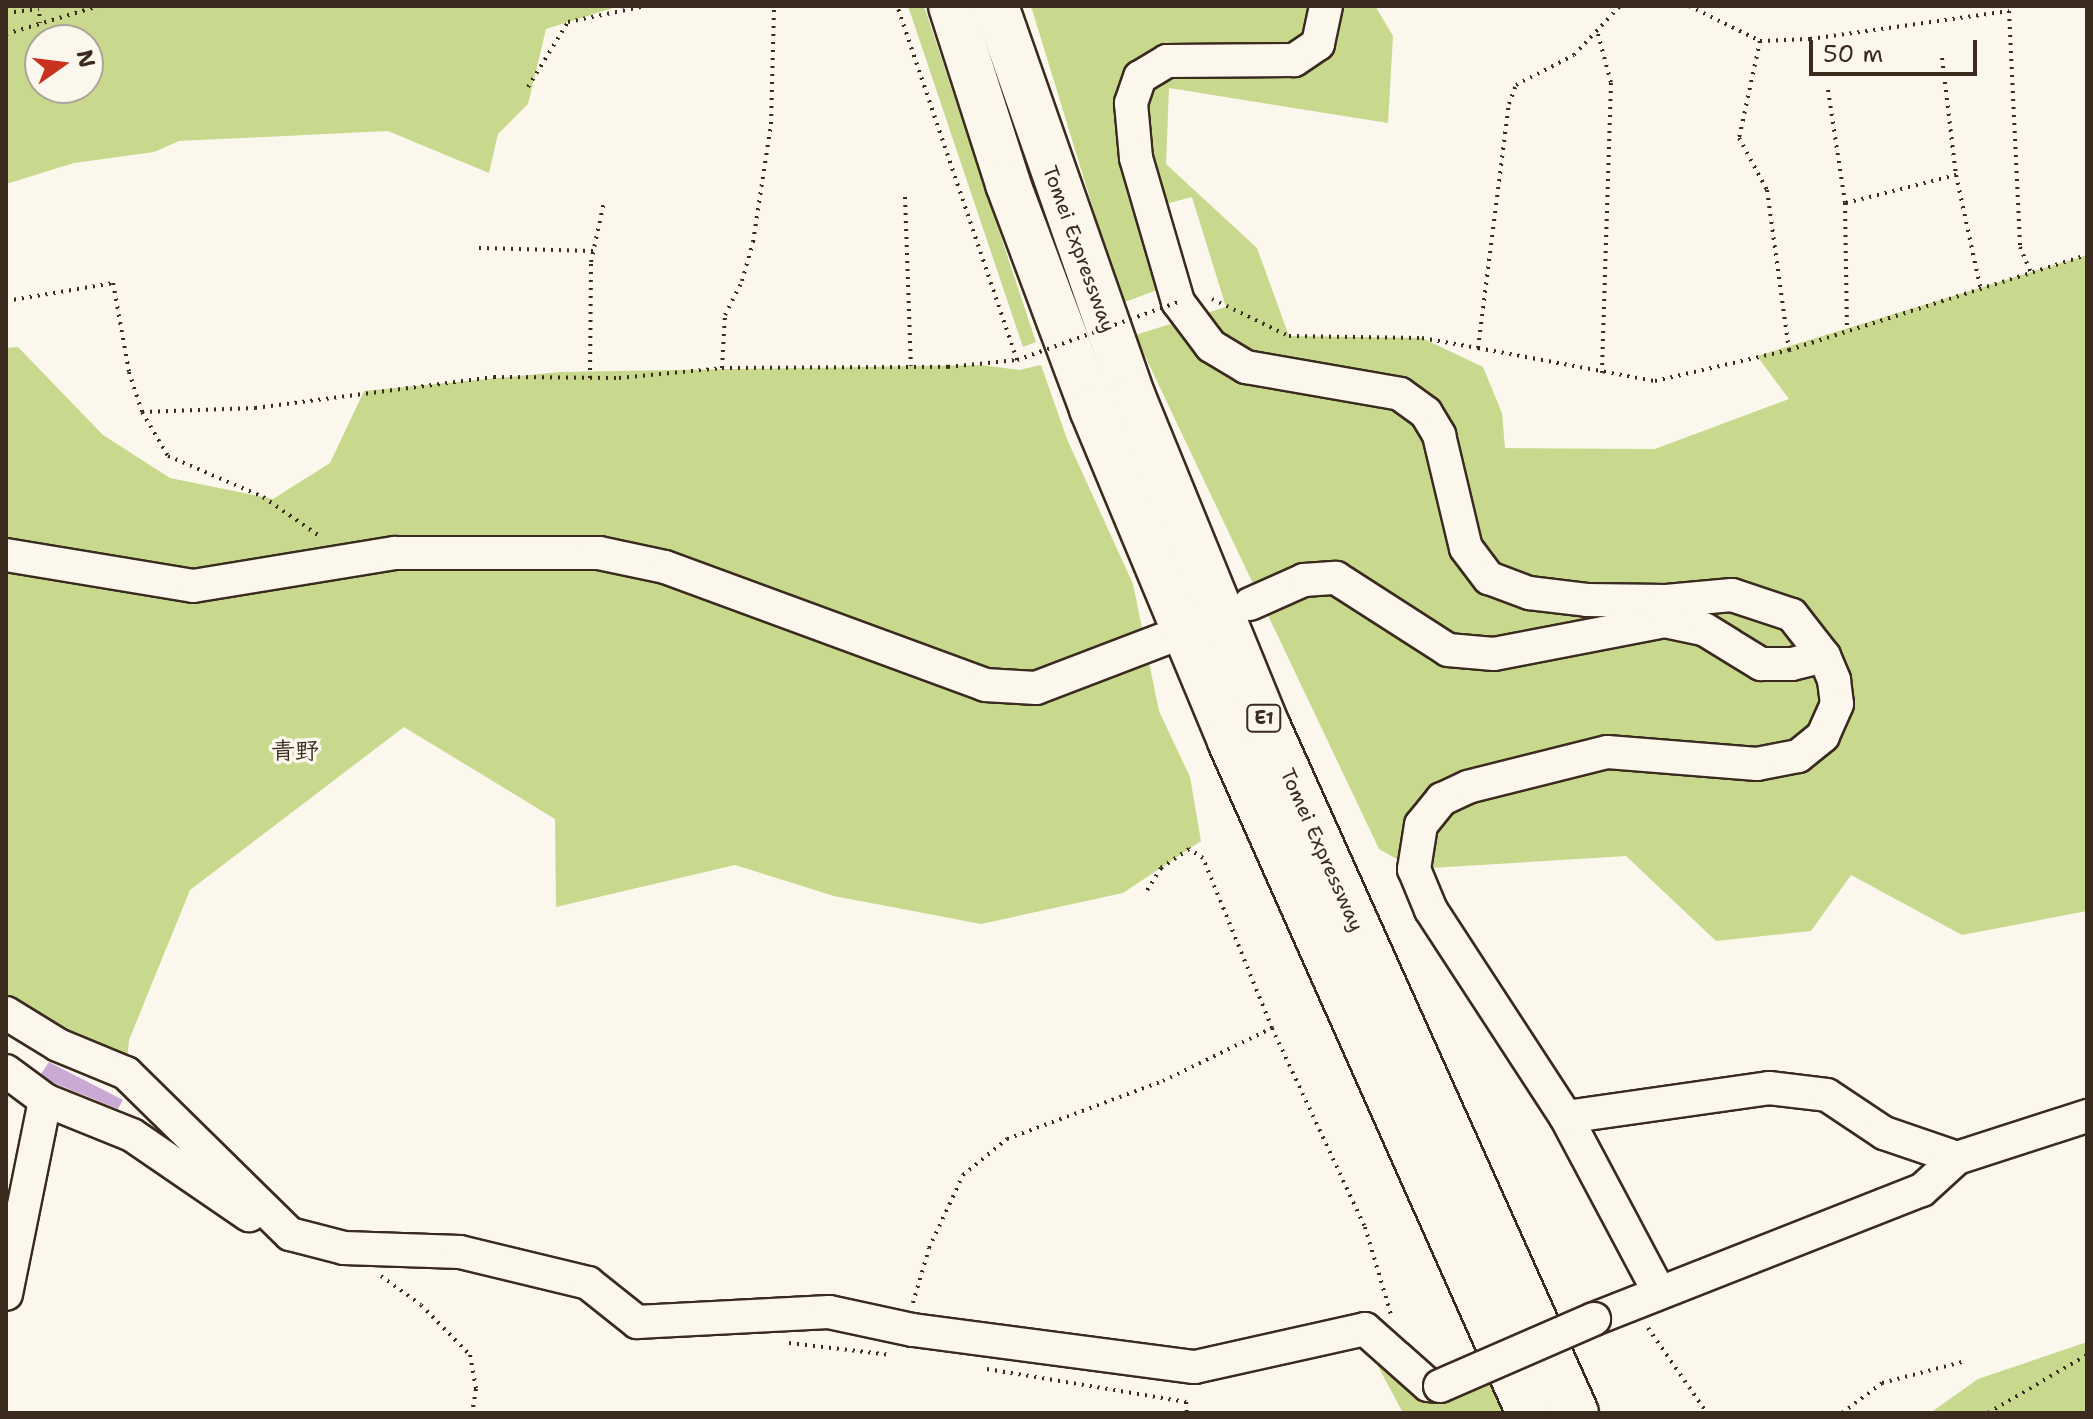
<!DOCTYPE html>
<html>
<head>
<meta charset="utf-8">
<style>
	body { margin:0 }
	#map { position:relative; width:2093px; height:1419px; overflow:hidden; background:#fbf7ec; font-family:"Shantell Sans","Klee One",sans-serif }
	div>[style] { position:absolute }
	.green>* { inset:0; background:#c8d98e }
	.building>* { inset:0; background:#caaad5 }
	.path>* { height:4px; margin-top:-2px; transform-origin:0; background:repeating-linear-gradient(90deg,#3b2a1e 0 2px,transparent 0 8px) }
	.roads { filter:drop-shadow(2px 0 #3b2a1e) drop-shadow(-2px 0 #3b2a1e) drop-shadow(0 2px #3b2a1e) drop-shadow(0 -2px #3b2a1e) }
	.minor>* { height:32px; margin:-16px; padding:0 16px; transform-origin:16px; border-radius:16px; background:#fbf7ec }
	.highway>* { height:44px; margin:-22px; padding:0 22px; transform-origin:22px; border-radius:22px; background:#fbf7ec }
	.path-bridge>* { height:4px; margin-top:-2px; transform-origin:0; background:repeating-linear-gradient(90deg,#3b2a1e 0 2px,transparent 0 8px) }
	.bridges { filter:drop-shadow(2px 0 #3b2a1e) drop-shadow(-2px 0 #3b2a1e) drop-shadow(0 2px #3b2a1e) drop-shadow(0 -2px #3b2a1e) }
	.minor-bridge>* { height:32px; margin:-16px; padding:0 16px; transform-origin:16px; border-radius:16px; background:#fbf7ec }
	span { translate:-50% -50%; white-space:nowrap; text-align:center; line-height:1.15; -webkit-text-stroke:7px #fbf7ec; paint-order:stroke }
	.shield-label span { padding:2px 6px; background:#fbf7ec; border:2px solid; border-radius:6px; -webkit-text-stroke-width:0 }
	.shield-label { font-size:18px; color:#3b2a1e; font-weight:700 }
	.street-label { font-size:20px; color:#3b2a1e }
	.quarter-label { font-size:24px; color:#3b2a1e; font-weight:700 }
	.frame { position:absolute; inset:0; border:8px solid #3b2a1e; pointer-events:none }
	.north { position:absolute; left:24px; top:24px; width:80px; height:80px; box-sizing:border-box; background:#fbf7ec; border:2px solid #aea59a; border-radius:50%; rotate:76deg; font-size:22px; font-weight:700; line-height:32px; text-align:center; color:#3b2a1e }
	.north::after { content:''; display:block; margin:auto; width:28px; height:36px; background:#c8321e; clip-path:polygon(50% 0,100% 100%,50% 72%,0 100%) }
	.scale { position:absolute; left:1809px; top:40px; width:168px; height:36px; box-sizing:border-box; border:4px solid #3b2a1e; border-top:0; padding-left:10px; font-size:24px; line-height:28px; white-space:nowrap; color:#3b2a1e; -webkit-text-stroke:6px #fbf7ec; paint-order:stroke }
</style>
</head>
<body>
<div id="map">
	<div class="green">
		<div style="clip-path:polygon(evenodd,6px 6px,619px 6px,546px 29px,528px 104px,498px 134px,489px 173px,388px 131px,179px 141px,154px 152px,74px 163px,6px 184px,6px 6px,40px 40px,88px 40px,88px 88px,40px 88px,40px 40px)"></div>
		<div style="clip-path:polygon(908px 6px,924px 6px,1036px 342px,1023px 347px)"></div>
		<div style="clip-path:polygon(1031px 6px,1375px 6px,1393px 36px,1388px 123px,1169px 88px,1166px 164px,1257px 248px,1289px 336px,1422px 338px,1483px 367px,1502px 413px,1505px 448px,1655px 449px,1789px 399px,1757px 356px,2087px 255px,2087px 911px,1962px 935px,1851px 875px,1811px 931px,1716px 941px,1626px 856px,1414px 869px,1379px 849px,1135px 335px,1226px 307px,1192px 197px,1139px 211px,1160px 289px,1122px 303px)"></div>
		<div style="clip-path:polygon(18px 347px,103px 435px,170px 478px,273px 499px,330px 463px,364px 391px,560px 372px,981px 365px,1019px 370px,1041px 365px,1067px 439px,1133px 584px,1159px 711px,1190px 777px,1201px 841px,1123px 893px,981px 924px,834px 896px,735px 865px,556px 907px,555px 819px,404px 727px,190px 890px,129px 1040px,126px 1073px,6px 1010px,6px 348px)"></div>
		<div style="clip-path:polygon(2087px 1342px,2087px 1413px,1930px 1413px,1978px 1379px)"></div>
		<div style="clip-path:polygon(1366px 1344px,1458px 1393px,1490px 1381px,1505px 1413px,1403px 1413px)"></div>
	</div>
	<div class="building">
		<div style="clip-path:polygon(49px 1062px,123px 1100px,118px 1109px,54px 1083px,41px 1074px)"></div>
	</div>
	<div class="path">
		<div style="left:39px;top:6px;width:17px;rotate:87deg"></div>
		<div style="left:1689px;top:6px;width:79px;rotate:26.2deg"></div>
		<div style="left:1760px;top:41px;width:50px;rotate:-2.3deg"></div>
		<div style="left:1810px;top:39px;width:201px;rotate:-8deg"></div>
		<div style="left:2009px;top:11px;width:236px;rotate:87.3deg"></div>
		<div style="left:2020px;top:247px;width:30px;rotate:67deg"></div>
		<div style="left:6px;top:13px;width:33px;rotate:-7deg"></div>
		<div style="left:6px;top:34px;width:97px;rotate:-16.8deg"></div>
		<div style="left:1598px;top:34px;width:51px;rotate:75.1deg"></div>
		<div style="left:1611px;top:83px;width:290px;rotate:91.8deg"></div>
		<div style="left:1760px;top:41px;width:99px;rotate:102.2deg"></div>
		<div style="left:1739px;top:138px;width:59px;rotate:61.7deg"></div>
		<div style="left:1767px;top:190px;width:162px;rotate:82.2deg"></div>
		<div style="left:1942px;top:58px;width:118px;rotate:83.2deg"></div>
		<div style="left:1956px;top:175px;width:119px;rotate:77.8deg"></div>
		<div style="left:528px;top:87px;width:76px;rotate:-58.4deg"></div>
		<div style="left:568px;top:22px;width:79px;rotate:-11.7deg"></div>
		<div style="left:1828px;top:90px;width:114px;rotate:81.4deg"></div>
		<div style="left:1845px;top:203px;width:127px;rotate:89.1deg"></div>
		<div style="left:905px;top:197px;width:169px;rotate:88deg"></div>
		<div style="left:1846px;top:203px;width:114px;rotate:-14.3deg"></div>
		<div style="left:479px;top:248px;width:114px;rotate:1.5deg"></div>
		<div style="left:1212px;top:299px;width:85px;rotate:25.7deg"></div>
		<div style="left:1289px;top:336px;width:133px;rotate:0.9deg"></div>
		<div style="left:1422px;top:338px;width:57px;rotate:10.1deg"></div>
		<div style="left:1478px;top:348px;width:246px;rotate:-82.8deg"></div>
		<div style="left:1509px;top:104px;width:20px;rotate:-70deg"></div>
		<div style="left:1516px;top:85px;width:65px;rotate:-27.3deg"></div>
		<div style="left:1574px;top:55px;width:67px;rotate:-46.8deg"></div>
		<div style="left:6px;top:301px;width:109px;rotate:-9.5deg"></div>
		<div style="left:113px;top:283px;width:90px;rotate:79.8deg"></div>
		<div style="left:129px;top:372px;width:42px;rotate:72deg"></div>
		<div style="left:142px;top:412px;width:51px;rotate:59.4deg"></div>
		<div style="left:168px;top:456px;width:103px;rotate:23.3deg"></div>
		<div style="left:263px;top:497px;width:70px;rotate:34.6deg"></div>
		<div style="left:1478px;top:348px;width:180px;rotate:10.6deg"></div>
		<div style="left:1655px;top:381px;width:138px;rotate:-13deg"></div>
		<div style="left:1789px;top:350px;width:313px;rotate:-17.7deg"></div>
		<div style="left:722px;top:368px;width:53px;rotate:-86.8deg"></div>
		<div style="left:725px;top:315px;width:38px;rotate:-63deg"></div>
		<div style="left:742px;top:281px;width:41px;rotate:-74.2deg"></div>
		<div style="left:753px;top:242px;width:119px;rotate:-81.3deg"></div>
		<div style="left:771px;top:124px;width:118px;rotate:-88.5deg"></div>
		<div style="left:590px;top:378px;width:116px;rotate:-89.5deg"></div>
		<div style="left:591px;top:262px;width:61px;rotate:-77.8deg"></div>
		<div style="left:142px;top:412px;width:113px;rotate:-2deg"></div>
		<div style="left:255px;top:408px;width:241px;rotate:-7.4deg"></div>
		<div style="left:494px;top:377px;width:125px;rotate:0.5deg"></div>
		<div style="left:619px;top:378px;width:103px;rotate:-5.5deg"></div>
		<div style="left:722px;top:368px;width:226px;rotate:-0.3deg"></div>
		<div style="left:948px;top:367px;width:69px;rotate:-5.8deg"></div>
		<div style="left:1017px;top:360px;width:374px;rotate:-108.7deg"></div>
		<div style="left:1272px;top:1028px;width:220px;rotate:65deg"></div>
		<div style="left:1365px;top:1227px;width:92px;rotate:73.5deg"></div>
		<div style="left:381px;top:1276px;width:49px;rotate:35.9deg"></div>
		<div style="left:421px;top:1305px;width:70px;rotate:45.6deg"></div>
		<div style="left:470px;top:1355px;width:35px;rotate:80deg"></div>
		<div style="left:476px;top:1389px;width:24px;rotate:99deg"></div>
		<div style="left:913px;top:1303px;width:57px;rotate:-73.8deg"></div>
		<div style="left:929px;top:1248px;width:81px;rotate:-65deg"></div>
		<div style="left:963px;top:1175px;width:57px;rotate:-39.3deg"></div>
		<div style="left:1007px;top:1139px;width:166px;rotate:-20.4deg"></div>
		<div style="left:1163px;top:1081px;width:121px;rotate:-25.9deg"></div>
		<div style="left:1272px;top:1028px;width:183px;rotate:-112.1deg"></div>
		<div style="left:1203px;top:858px;width:17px;rotate:-147deg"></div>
		<div style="left:1189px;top:849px;width:34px;rotate:146deg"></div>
		<div style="left:1161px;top:868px;width:28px;rotate:122deg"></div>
		<div style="left:1648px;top:1328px;width:103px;rotate:55.2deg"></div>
		<div style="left:789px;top:1343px;width:103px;rotate:6.7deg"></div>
		<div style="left:987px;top:1369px;width:202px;rotate:9.4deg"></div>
		<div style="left:1186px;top:1402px;width:11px;rotate:85deg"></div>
		<div style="left:1842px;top:1413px;width:50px;rotate:-36.9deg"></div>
		<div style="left:1882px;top:1383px;width:87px;rotate:-14.7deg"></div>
		<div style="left:1988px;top:1413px;width:115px;rotate:-30.4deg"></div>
	</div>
	<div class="roads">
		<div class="minor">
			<div style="left:1326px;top:6px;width:39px;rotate:102deg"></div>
			<div style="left:1318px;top:44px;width:29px;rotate:146deg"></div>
			<div style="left:1294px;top:60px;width:127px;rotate:179.5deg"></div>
			<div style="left:1167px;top:61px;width:31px;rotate:149deg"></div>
			<div style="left:1140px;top:77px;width:28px;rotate:109deg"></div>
			<div style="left:1131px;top:103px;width:55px;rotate:84.8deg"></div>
			<div style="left:1136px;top:158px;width:150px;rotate:73.7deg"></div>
			<div style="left:1178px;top:302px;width:55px;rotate:53.1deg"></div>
			<div style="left:1211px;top:346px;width:41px;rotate:31deg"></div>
			<div style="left:1246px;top:367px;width:156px;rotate:9.9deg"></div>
			<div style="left:1400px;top:394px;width:32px;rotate:36deg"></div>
			<div style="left:1426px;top:413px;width:26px;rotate:59deg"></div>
			<div style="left:1439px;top:435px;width:116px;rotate:76.6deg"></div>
			<div style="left:1466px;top:548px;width:38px;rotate:53deg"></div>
			<div style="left:1489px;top:578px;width:43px;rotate:20.6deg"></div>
			<div style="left:1529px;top:593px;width:58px;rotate:6.9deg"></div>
			<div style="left:1587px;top:600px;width:79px;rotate:0.7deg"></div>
			<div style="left:1666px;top:601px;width:66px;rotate:-5.2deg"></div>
			<div style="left:1732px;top:595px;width:63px;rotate:18.4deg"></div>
			<div style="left:1792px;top:615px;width:52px;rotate:52deg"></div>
			<div style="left:1824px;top:656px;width:26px;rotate:67deg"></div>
			<div style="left:1834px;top:680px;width:24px;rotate:83deg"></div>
			<div style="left:1837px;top:704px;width:35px;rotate:114deg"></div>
			<div style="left:1823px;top:736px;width:32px;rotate:141deg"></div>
			<div style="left:1798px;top:756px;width:42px;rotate:169deg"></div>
			<div style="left:1757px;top:764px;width:150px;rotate:-175.4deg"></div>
			<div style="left:1607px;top:752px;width:143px;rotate:165.9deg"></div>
			<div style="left:1468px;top:787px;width:29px;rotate:155deg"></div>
			<div style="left:1442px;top:799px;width:33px;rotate:129deg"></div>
			<div style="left:1421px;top:825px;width:45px;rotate:99deg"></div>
			<div style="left:1414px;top:869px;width:44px;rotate:67.5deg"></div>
			<div style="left:1431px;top:910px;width:247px;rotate:56.9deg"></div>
			<div style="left:1566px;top:1117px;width:196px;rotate:62deg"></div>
			<div style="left:6px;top:555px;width:190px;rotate:9.4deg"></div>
			<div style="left:193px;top:586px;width:205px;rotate:-9.3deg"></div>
			<div style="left:395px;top:553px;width:204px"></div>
			<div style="left:599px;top:553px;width:67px;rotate:12deg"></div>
			<div style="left:665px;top:567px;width:341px;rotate:20.2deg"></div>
			<div style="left:985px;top:685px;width:51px;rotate:3.4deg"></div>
			<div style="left:1036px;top:688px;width:137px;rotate:-20.9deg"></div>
			<div style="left:1250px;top:604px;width:59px;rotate:-24deg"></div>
			<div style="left:1304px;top:580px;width:32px;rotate:-4deg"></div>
			<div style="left:1336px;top:578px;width:133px;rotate:32.7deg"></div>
			<div style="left:1448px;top:650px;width:46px;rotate:5deg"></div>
			<div style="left:1494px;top:654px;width:174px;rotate:-10.9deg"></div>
			<div style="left:1665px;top:621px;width:40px;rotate:12deg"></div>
			<div style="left:1704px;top:629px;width:67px;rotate:31.6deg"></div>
			<div style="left:1761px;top:664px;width:31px"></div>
			<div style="left:1792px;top:664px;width:33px;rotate:-14deg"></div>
			<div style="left:6px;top:1013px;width:61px;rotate:31.6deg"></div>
			<div style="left:58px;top:1045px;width:74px;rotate:22.4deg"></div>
			<div style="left:126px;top:1073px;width:230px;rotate:44.5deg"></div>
			<div style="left:290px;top:1234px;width:56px;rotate:14.5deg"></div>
			<div style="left:344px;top:1248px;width:116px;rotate:2deg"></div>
			<div style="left:460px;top:1252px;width:132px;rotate:13.6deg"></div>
			<div style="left:588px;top:1283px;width:63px;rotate:38.5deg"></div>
			<div style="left:637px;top:1322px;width:192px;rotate:-3deg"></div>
			<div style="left:829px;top:1312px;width:86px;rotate:12.1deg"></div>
			<div style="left:913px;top:1330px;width:284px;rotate:7.5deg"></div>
			<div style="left:1195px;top:1367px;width:174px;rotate:-12.6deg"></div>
			<div style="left:1365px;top:1329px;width:84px;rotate:41.6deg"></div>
			<div style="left:1428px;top:1385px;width:12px;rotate:5deg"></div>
			<div style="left:6px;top:1071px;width:49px;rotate:36.6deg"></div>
			<div style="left:45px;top:1100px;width:94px;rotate:21.9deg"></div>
			<div style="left:132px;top:1135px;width:142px;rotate:34.4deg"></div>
			<div style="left:1566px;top:1117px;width:205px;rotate:-8.1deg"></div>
			<div style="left:1769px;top:1088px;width:58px;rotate:6.9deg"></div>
			<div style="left:1827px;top:1095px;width:69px;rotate:33.7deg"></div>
			<div style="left:1884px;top:1133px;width:77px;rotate:18.9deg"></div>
			<div style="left:1957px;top:1158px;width:137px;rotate:-17.9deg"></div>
			<div style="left:6px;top:1294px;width:198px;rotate:-78.6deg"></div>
			<div style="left:1594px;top:1319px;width:352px;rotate:-21.5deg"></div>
			<div style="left:1922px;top:1190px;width:47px;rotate:-42.4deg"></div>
		</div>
		<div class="highway">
			<div style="left:951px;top:6px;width:187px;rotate:72.2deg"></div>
			<div style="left:1008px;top:184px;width:240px;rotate:69.5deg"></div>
			<div style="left:1092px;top:409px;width:360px;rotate:67.4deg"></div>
			<div style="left:1230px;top:741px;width:736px;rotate:66.01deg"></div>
			<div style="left:996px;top:6px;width:414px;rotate:70.7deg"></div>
			<div style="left:1133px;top:397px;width:354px;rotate:67.8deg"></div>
			<div style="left:1267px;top:725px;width:754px;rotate:65.81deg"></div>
		</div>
	</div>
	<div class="path-bridge">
		<div style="left:1017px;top:360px;width:171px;rotate:-19.8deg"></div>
	</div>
	<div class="bridges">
		<div class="minor-bridge">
			<div style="left:1440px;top:1386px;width:168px;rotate:-23.5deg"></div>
		</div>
	</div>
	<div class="shield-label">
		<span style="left:1264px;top:718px">E1</span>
	</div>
	<div class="street-label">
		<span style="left:1079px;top:249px;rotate:70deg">Tomei Expressway</span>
		<span style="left:1322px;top:850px;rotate:66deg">Tomei Expressway</span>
	</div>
	<div class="quarter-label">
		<span style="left:295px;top:752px">青野</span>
	</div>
	<div class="frame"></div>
	<div class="north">N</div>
	<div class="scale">50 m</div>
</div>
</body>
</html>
